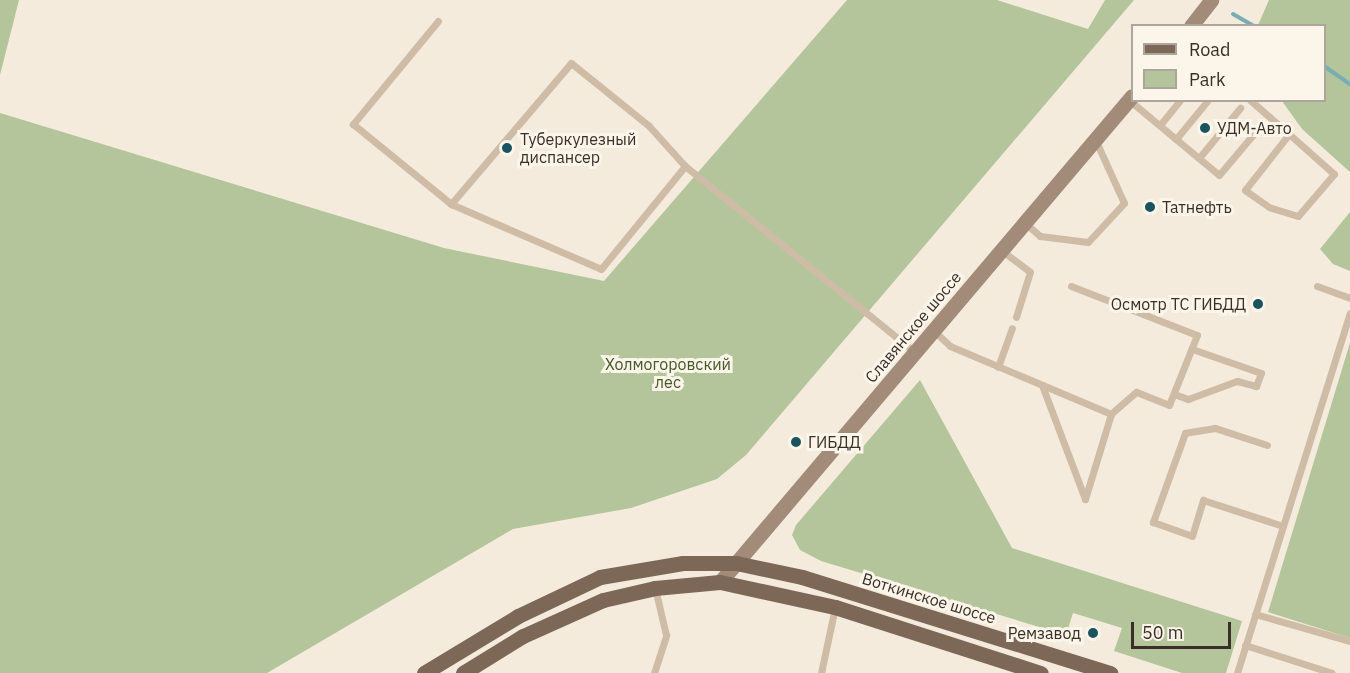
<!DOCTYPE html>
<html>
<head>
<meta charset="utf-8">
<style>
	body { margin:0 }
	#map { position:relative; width:1350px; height:673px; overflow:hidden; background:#f4ebdd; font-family:"IBM Plex Sans",sans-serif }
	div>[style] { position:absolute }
	.green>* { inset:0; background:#b4c59b }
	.stream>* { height:4px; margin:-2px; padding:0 2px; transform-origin:2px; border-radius:2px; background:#79adb4 }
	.lane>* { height:7px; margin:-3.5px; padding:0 3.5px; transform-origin:3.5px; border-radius:3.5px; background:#cebca7 }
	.secondary>* { height:15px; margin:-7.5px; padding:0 7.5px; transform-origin:7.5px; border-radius:7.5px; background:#a28b78 }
	.primary>* { height:15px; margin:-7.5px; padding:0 7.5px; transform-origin:7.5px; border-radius:7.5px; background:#7d6858 }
	.dots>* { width:16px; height:16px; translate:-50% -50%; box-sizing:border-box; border:3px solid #fbf5ea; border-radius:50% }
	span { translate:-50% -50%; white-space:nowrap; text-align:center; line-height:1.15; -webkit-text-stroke:6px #fbf5ea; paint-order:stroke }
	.poi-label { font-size:16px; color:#3a2f28 }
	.left { translate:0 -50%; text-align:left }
	.right { translate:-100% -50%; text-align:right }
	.street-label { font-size:16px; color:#3a2f28 }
	.park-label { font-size:16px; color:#455a2a }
	.legend { position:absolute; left:1131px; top:24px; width:195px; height:78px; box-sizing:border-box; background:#fbf5ea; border:2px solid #aea69c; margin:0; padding:8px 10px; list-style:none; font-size:18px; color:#3a2f28 }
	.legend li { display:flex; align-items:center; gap:12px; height:30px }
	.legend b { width:30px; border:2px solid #aea69c }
	.scale { position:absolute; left:1131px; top:622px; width:100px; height:27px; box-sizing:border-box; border:3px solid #3a2f28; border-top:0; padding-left:8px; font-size:18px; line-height:21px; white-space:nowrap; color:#3a2f28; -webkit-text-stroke:4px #fbf5ea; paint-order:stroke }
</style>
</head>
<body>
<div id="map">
	<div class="green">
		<div style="clip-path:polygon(0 0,19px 0,0 75px)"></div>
		<div style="clip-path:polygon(847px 0,997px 0,1088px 29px,1105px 0,1134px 0,746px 455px,717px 479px,631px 508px,513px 529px,267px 673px,0 673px,0 113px,444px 248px,604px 281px)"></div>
		<div style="clip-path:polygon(1269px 0,1350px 0,1350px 172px,1302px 129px,1282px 101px,1324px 100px,1324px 26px,1258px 25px)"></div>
		<div style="clip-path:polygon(1350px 212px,1350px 271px,1333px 264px,1320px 249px)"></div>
		<div style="clip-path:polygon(1350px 343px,1350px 638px,1268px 612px)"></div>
		<div style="clip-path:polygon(920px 380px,1012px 548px,1242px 621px,1226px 673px,1182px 673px,1114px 651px,1122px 628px,1073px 613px,1066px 635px,821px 561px,800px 550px,792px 535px,796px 525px)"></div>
	</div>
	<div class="stream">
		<div style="left:1233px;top:14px;width:24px;rotate:30deg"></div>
		<div style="left:1324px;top:66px;width:32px;rotate:35deg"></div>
	</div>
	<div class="lane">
		<div style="left:438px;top:21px;width:134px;rotate:129.5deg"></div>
		<div style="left:353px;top:124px;width:127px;rotate:39.2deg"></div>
		<div style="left:451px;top:204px;width:185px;rotate:-49.6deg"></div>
		<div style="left:571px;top:63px;width:100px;rotate:38.9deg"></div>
		<div style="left:649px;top:126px;width:54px;rotate:48deg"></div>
		<div style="left:685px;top:166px;width:296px;rotate:39deg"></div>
		<div style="left:1129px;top:100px;width:117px;rotate:39.8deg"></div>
		<div style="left:1219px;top:175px;width:67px;rotate:-49.9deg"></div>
		<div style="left:1250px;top:100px;width:52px;rotate:41.1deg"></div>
		<div style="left:1289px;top:134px;width:60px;rotate:41.6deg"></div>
		<div style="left:1334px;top:174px;width:55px;rotate:130.6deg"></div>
		<div style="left:1298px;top:216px;width:30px;rotate:-163deg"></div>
		<div style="left:1269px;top:207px;width:29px;rotate:-145deg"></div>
		<div style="left:1245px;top:190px;width:71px;rotate:-51.8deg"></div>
		<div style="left:1160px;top:125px;width:32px;rotate:-51deg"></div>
		<div style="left:1176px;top:139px;width:50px;rotate:-50.6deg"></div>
		<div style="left:1199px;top:158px;width:65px;rotate:-50.6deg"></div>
		<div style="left:451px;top:204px;width:163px;rotate:23.4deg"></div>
		<div style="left:601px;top:269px;width:133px;rotate:-50.8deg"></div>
		<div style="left:1025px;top:223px;width:20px;rotate:41deg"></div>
		<div style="left:1040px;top:236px;width:48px;rotate:7.1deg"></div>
		<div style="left:1088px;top:242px;width:53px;rotate:-47.3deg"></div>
		<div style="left:1124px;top:203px;width:70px;rotate:-114.4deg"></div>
		<div style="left:1001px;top:250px;width:36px;rotate:37deg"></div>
		<div style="left:1030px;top:272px;width:47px;rotate:107.3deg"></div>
		<div style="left:1071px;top:286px;width:135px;rotate:21.3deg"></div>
		<div style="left:1197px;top:335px;width:75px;rotate:111.8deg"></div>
		<div style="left:1169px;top:405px;width:35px;rotate:-158deg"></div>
		<div style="left:1136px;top:392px;width:33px;rotate:139deg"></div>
		<div style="left:1317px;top:286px;width:35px;rotate:20deg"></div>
		<div style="left:933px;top:330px;width:23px;rotate:43deg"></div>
		<div style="left:950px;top:346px;width:175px;rotate:22.9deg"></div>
		<div style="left:1111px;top:414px;width:89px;rotate:107deg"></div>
		<div style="left:1085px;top:499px;width:122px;rotate:-110.7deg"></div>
		<div style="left:998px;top:367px;width:41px;rotate:-70.3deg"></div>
		<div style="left:1174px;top:394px;width:15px;rotate:20deg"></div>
		<div style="left:1188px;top:399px;width:52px;rotate:-20.2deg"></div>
		<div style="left:1237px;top:381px;width:20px;rotate:15deg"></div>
		<div style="left:1256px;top:386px;width:14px;rotate:-69deg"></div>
		<div style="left:1261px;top:373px;width:73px;rotate:-160.8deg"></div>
		<div style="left:1267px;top:445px;width:55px;rotate:-161.9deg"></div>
		<div style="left:1215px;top:428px;width:30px;rotate:171deg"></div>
		<div style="left:1185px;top:433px;width:95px;rotate:109.8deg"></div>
		<div style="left:1153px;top:522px;width:41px;rotate:19.7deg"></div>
		<div style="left:1192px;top:536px;width:38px;rotate:-73deg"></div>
		<div style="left:1203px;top:500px;width:84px;rotate:18deg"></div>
		<div style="left:1255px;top:614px;width:99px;rotate:15.9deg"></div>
		<div style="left:1245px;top:645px;width:91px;rotate:17.8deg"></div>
		<div style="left:654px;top:673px;width:40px;rotate:-72deg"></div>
		<div style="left:666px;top:635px;width:48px;rotate:-103.2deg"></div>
		<div style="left:821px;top:673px;width:67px;rotate:-78deg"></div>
		<div style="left:1237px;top:673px;width:377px;rotate:-72.6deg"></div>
	</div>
	<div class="secondary">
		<div style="left:1191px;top:26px;width:33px;rotate:-52deg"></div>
		<div style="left:720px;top:582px;width:637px;rotate:-49.71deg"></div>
	</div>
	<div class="primary">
		<div style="left:424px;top:673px;width:110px;rotate:-31.2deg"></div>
		<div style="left:518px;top:616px;width:91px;rotate:-25.4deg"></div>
		<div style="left:600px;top:577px;width:84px;rotate:-9.6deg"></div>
		<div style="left:683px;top:563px;width:53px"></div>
		<div style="left:736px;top:563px;width:67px;rotate:12deg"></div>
		<div style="left:802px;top:577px;width:323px;rotate:17.3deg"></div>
		<div style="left:463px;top:673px;width:70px;rotate:-31.7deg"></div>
		<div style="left:523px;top:636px;width:88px;rotate:-24.2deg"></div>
		<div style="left:603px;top:600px;width:53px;rotate:-13deg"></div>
		<div style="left:655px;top:588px;width:65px;rotate:-5.3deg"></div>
		<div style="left:720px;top:582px;width:118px;rotate:12.3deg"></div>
		<div style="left:835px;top:607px;width:216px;rotate:17.8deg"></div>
	</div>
	<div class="dots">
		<div style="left:1205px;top:128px;background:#1a555f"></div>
		<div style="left:507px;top:148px;background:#1a555f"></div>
		<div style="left:1150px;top:207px;background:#1a555f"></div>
		<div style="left:1258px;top:304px;background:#1a555f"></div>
		<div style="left:796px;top:442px;background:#1a555f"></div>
		<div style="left:1093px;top:633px;background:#1a555f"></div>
	</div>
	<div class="poi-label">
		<span class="left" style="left:1217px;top:128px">УДМ-Авто</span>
		<span class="left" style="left:520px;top:148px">Туберкулезный<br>диспансер</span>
		<span class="left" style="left:1162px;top:207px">Татнефть</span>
		<span class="right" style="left:1246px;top:304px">Осмотр ТС ГИБДД</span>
		<span class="left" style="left:808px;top:442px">ГИБДД</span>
		<span class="right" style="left:1081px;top:633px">Ремзавод</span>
	</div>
	<div class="street-label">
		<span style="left:913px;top:327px;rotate:-50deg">Славянское шоссе</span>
		<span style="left:929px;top:598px;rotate:17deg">Воткинское шоссе</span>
	</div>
	<div class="park-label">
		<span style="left:668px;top:373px">Холмогоровский<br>лес</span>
	</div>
	<ul class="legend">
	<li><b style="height:8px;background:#7d6858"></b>Road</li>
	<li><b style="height:16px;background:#b4c59b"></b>Park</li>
	</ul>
	<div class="scale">50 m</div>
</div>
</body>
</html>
